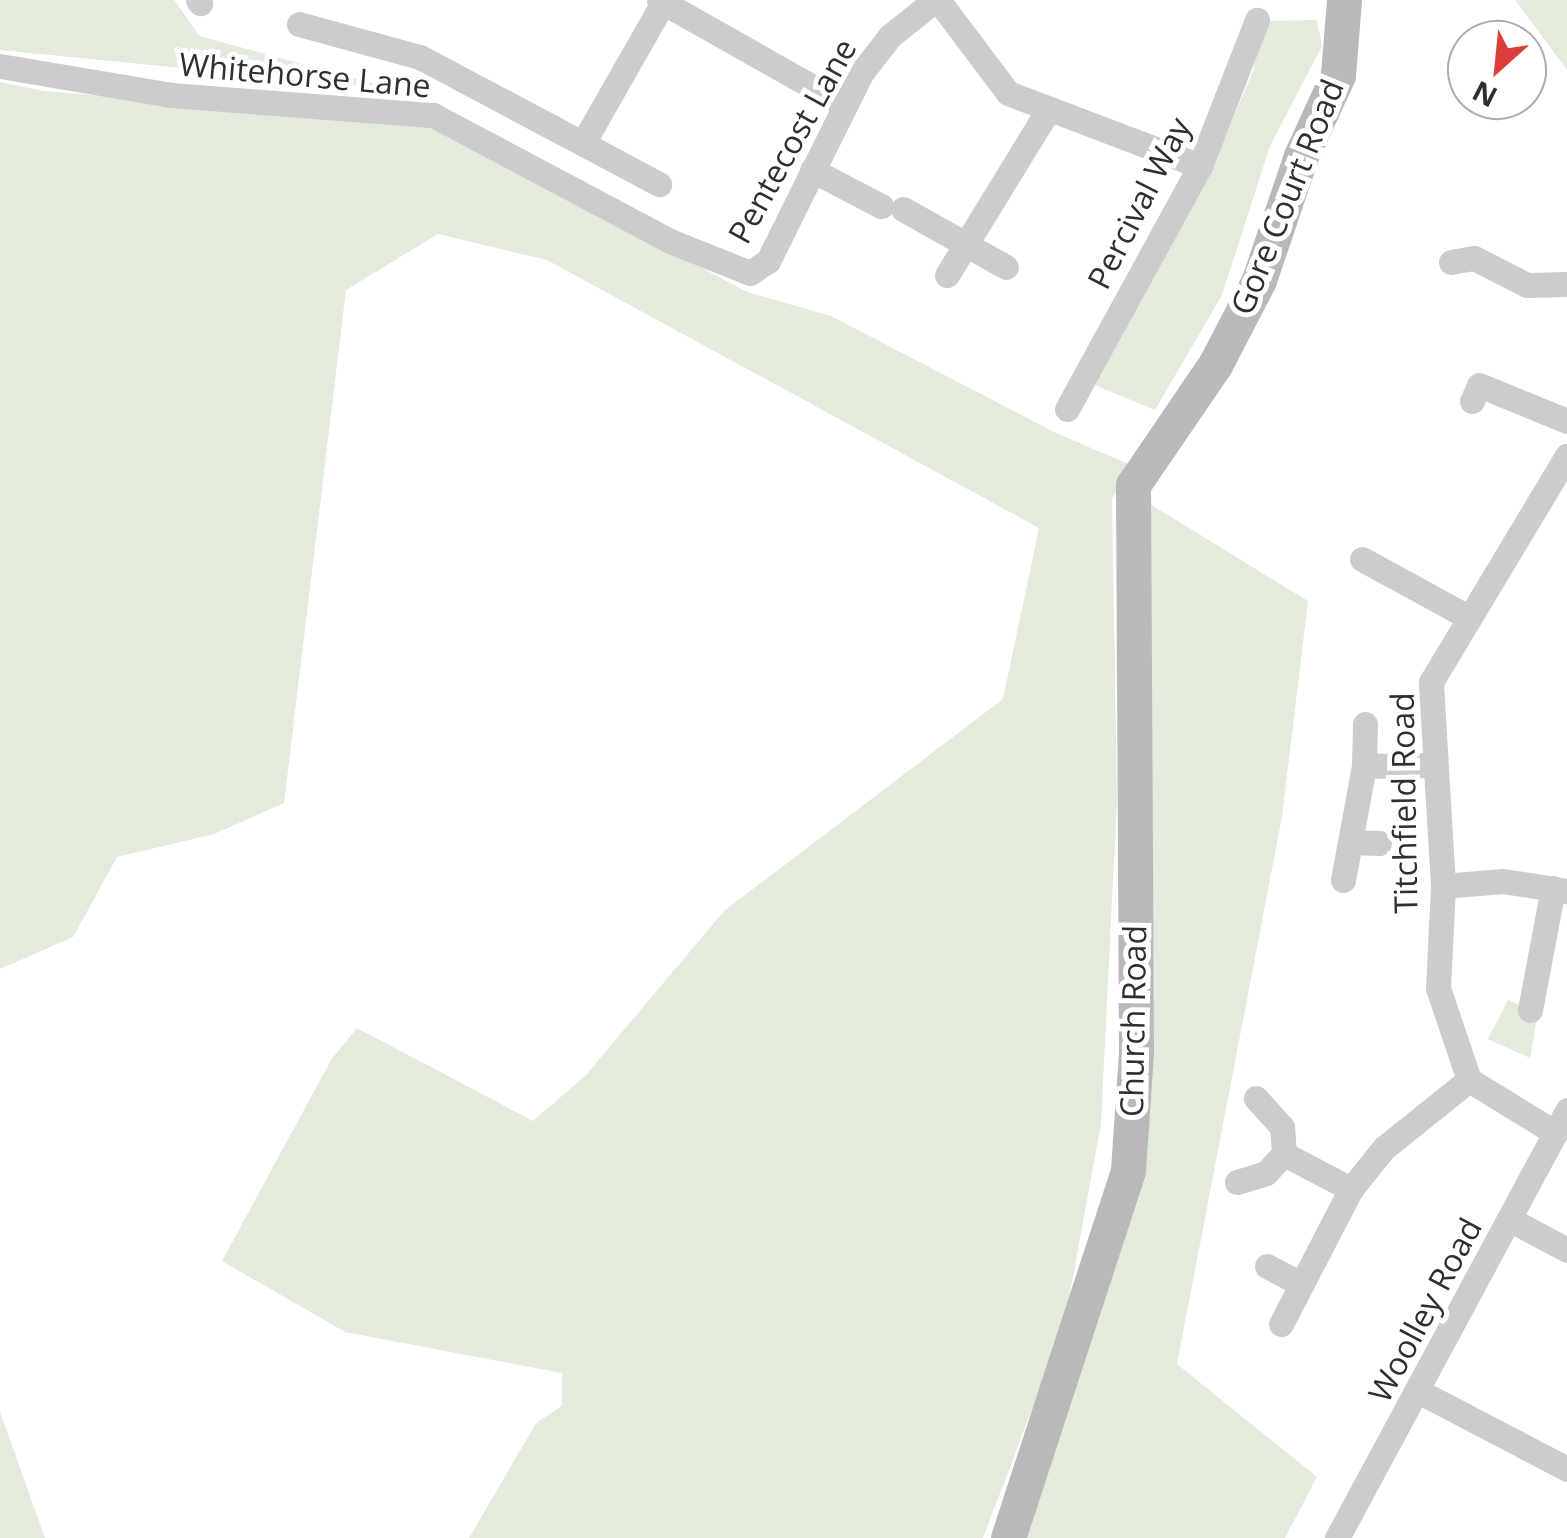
<!DOCTYPE html>
<html>
<head>
<meta charset="utf-8">
<style>
	body { margin:0 }
	#map { position:relative; width:1567px; height:1538px; overflow:hidden; background:#fff; font-family:"Open Sans",sans-serif }
	div>[style] { position:absolute }
	.green>* { inset:0; background:#e3ebdd }
	.street>* { height:25px; margin:-12.5px; padding:0 12.5px; transform-origin:12.5px; border-radius:12.5px; background:#ccc }
	.secondary>* { height:35px; margin:-17.5px; padding:0 17.5px; transform-origin:17.5px; border-radius:17.5px; background:#b9b9b9 }
	span { translate:-50% -50%; white-space:nowrap; text-align:center; line-height:1.15; -webkit-text-stroke:10px #fff; paint-order:stroke }
	.street-label { font-size:32px; color:#2f2f2f }
	.north { position:absolute; left:1447px; top:20px; width:100px; height:100px; box-sizing:border-box; background:#fff; border:2px solid #acacac; border-radius:50%; rotate:207deg; font-size:28px; font-weight:700; line-height:40px; text-align:center; color:#2f2f2f }
	.north::after { content:''; display:block; margin:auto; width:35px; height:45px; background:#db3f3b; clip-path:polygon(50% 0,100% 100%,50% 72%,0 100%) }
</style>
</head>
<body>
<div id="map">
	<div class="green">
		<div style="clip-path:polygon(0 0,174px 0,200px 36px,393px 89px,0 50px)"></div>
		<div style="clip-path:polygon(1515px 0,1567px 0,1567px 70px)"></div>
		<div style="clip-path:polygon(1317px 20px,1322px 46px,1270px 146px,1222px 295px,1155px 410px,1095px 385px,1207px 179px,1254px 69px,1261px 21px)"></div>
		<div style="clip-path:polygon(0 82px,43px 91px,427px 122px,747px 292px,831px 316px,1058px 434px,1136px 467px,1112px 498px,1117px 800px,1101px 1124px,1064px 1325px,983px 1538px,469px 1538px,536px 1423px,562px 1406px,562px 1373px,345px 1332px,222px 1261px,331px 1060px,357px 1028px,533px 1121px,586px 1075px,724px 911px,1003px 699px,1039px 528px,547px 260px,438px 234px,346px 290px,284px 803px,214px 834px,117px 857px,73px 937px,0 969px)"></div>
		<div style="clip-path:polygon(1142px 499px,1308px 601px,1282px 817px,1177px 1364px,1317px 1477px,1285px 1538px,1018px 1538px,1136px 1188px)"></div>
		<div style="clip-path:polygon(1508px 1000px,1538px 1013px,1530px 1058px,1488px 1039px)"></div>
		<div style="clip-path:polygon(0 1412px,45px 1538px,0 1538px)"></div>
	</div>
	<div class="street">
		<div style="left:198px;top:0;width:4px;rotate:56deg"></div>
		<div style="left:659px;top:0;width:211px;rotate:29.5deg"></div>
		<div style="left:938px;top:0;width:116px;rotate:53deg"></div>
		<div style="left:1008px;top:93px;width:205px;rotate:20.8deg"></div>
		<div style="left:299px;top:24px;width:125px;rotate:15.3deg"></div>
		<div style="left:420px;top:57px;width:271px;rotate:28deg"></div>
		<div style="left:0;top:66px;width:173px;rotate:9.6deg"></div>
		<div style="left:171px;top:95px;width:263px;rotate:4.4deg"></div>
		<div style="left:433px;top:115px;width:268px;rotate:28deg"></div>
		<div style="left:670px;top:241px;width:86px;rotate:21.8deg"></div>
		<div style="left:750px;top:273px;width:22px;rotate:-34deg"></div>
		<div style="left:768px;top:261px;width:211px;rotate:-63.6deg"></div>
		<div style="left:862px;top:72px;width:46px;rotate:-52.1deg"></div>
		<div style="left:890px;top:36px;width:58px;rotate:-38.7deg"></div>
		<div style="left:583px;top:143px;width:161px;rotate:-60.3deg"></div>
		<div style="left:812px;top:170px;width:78px;rotate:27.6deg"></div>
		<div style="left:903px;top:209px;width:118px;rotate:29.4deg"></div>
		<div style="left:1451px;top:262px;width:23px;rotate:-10deg"></div>
		<div style="left:1474px;top:258px;width:59px;rotate:27deg"></div>
		<div style="left:1527px;top:285px;width:40px;rotate:-1.4deg"></div>
		<div style="left:947px;top:275px;width:191px;rotate:-58.5deg"></div>
		<div style="left:1472px;top:401px;width:17px;rotate:-66deg"></div>
		<div style="left:1479px;top:385px;width:95px;rotate:22.2deg"></div>
		<div style="left:1067px;top:409px;width:277px;rotate:-61.3deg"></div>
		<div style="left:1200px;top:166px;width:157px;rotate:-68.7deg"></div>
		<div style="left:1362px;top:559px;width:119px;rotate:28.7deg"></div>
		<div style="left:1364px;top:766px;width:68px;rotate:-0.8deg"></div>
		<div style="left:1350px;top:842px;width:29px;rotate:2deg"></div>
		<div style="left:1343px;top:880px;width:116px;rotate:-79.6deg"></div>
		<div style="left:1364px;top:766px;width:42px;rotate:-88.6deg"></div>
		<div style="left:1443px;top:886px;width:60px;rotate:-4.8deg"></div>
		<div style="left:1503px;top:881px;width:65px;rotate:8.9deg"></div>
		<div style="left:1530px;top:1010px;width:124px;rotate:-79.3deg"></div>
		<div style="left:1554px;top:1132px;width:100px;rotate:-148.5deg"></div>
		<div style="left:1469px;top:1080px;width:97px;rotate:-108.6deg"></div>
		<div style="left:1438px;top:988px;width:102px;rotate:-87.2deg"></div>
		<div style="left:1443px;top:886px;width:204px;rotate:-93.4deg"></div>
		<div style="left:1431px;top:682px;width:264px;rotate:-59deg"></div>
		<div style="left:1284px;top:1154px;width:76px;rotate:27.6deg"></div>
		<div style="left:1237px;top:1182px;width:30px;rotate:-17deg"></div>
		<div style="left:1266px;top:1173px;width:26px;rotate:-47deg"></div>
		<div style="left:1284px;top:1154px;width:27px;rotate:-94deg"></div>
		<div style="left:1282px;top:1127px;width:39px;rotate:-132deg"></div>
		<div style="left:1509px;top:1219px;width:66px;rotate:28.1deg"></div>
		<div style="left:1267px;top:1266px;width:38px;rotate:28deg"></div>
		<div style="left:1281px;top:1324px;width:152px;rotate:-62.6deg"></div>
		<div style="left:1351px;top:1189px;width:53px;rotate:-51.2deg"></div>
		<div style="left:1384px;top:1148px;width:109px;rotate:-38.7deg"></div>
		<div style="left:1418px;top:1391px;width:168px;rotate:27.6deg"></div>
		<div style="left:1337px;top:1538px;width:486px;rotate:-61.7deg"></div>
	</div>
	<div class="secondary">
		<div style="left:1008px;top:1538px;width:387px;rotate:-71.9deg"></div>
		<div style="left:1128px;top:1170px;width:116px;rotate:-86.1deg"></div>
		<div style="left:1136px;top:1054px;width:569px;rotate:-90.3deg"></div>
		<div style="left:1133px;top:485px;width:145px;rotate:-55.7deg"></div>
		<div style="left:1215px;top:365px;width:96px;rotate:-62.6deg"></div>
		<div style="left:1259px;top:280px;width:131px;rotate:-71.3deg"></div>
		<div style="left:1301px;top:156px;width:89px;rotate:-65.4deg"></div>
		<div style="left:1338px;top:75px;width:75px;rotate:-85.4deg"></div>
	</div>
	<div class="street-label">
		<span style="left:305px;top:75px;rotate:5deg">Whitehorse Lane</span>
		<span style="left:792px;top:141px;rotate:-61deg">Pentecost Lane</span>
		<span style="left:1287px;top:197px;rotate:-68deg">Gore Court Road</span>
		<span style="left:1139px;top:203px;rotate:-63deg">Percival Way</span>
		<span style="left:1404px;top:803px;rotate:-91deg">Titchfield Road</span>
		<span style="left:1133px;top:1021px;rotate:-89deg">Church Road</span>
		<span style="left:1425px;top:1310px;rotate:-62deg">Woolley Road</span>
	</div>
	<div class="north">N</div>
</div>
</body>
</html>
